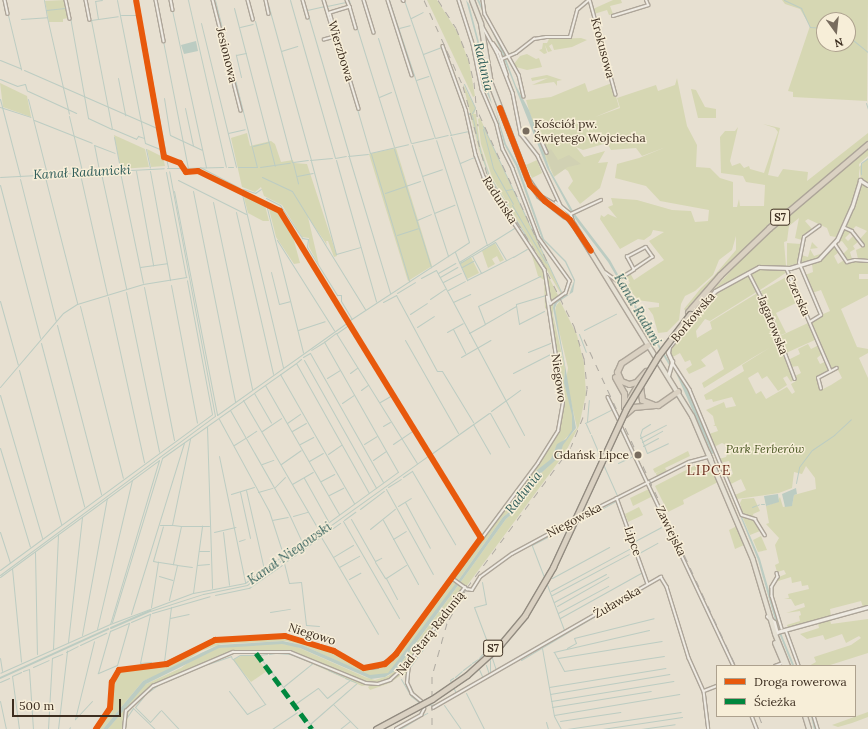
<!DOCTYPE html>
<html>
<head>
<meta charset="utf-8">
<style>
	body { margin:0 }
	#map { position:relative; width:868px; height:729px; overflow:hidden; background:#e7e0d1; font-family:Lora,serif }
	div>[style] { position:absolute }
	.green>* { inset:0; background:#d6d7b3 }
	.cemetery>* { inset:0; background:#d1d1b3 }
	.water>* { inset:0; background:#bcccc2 }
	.stream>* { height:1px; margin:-0.5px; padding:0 0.5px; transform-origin:0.5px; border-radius:0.5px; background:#bcccc2 }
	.canal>* { height:2px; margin:-1px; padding:0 1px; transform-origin:1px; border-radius:1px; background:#bcccc2 }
	.roads { filter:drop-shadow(1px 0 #ada599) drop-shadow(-1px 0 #ada599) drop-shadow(0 1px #ada599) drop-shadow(0 -1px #ada599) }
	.minor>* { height:1.5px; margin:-0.75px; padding:0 0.75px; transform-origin:0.75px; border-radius:0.75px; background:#efebe3 }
	.tertiary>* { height:2.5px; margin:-1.25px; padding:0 1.25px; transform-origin:1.25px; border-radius:1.25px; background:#efebe3 }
	.secondary>* { height:3px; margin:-1.5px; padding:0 1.5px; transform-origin:1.5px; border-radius:1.5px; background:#efebe3 }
	.primary>* { height:4px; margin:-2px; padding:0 2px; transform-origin:2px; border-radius:2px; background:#e6e1d4 }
	.motorway>* { height:5px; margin:-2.5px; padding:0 2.5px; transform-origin:2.5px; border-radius:2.5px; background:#dad1c2 }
	.rail>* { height:1px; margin-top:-0.5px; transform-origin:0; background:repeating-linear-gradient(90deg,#afaaa2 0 7px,transparent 0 14px) }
	.bridges { filter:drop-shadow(1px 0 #928b80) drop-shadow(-1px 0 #928b80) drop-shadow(0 1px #928b80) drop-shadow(0 -1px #928b80) }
	.motorway-bridge>* { height:5px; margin:-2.5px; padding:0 2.5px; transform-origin:2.5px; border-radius:2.5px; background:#dad1c2 }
	.quiet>* { height:5px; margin-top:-2.5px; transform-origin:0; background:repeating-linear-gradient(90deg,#00873e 0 10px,transparent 0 15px) }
	.cycleway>* { height:6px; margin:-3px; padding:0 3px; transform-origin:3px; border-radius:3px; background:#e8590c }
	.dots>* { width:11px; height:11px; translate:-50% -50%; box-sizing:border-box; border:2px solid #f7eed8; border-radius:50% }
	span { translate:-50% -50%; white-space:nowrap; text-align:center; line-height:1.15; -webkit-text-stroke:3px #f7eed8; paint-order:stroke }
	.shield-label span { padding:1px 3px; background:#f7eed8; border:1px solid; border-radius:3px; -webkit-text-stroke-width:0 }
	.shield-label { font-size:11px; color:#3d2e20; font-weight:700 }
	.street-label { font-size:12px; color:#3d2e20 }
	.poi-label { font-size:12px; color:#3d2e20 }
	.left { translate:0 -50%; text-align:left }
	.right { translate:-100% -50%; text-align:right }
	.park-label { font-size:12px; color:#4d5a26; font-style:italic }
	.water-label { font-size:13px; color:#2f5d5a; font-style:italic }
	.quarter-label { font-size:14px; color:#6b2e1e; letter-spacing:1px }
	.legend { position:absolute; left:716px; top:665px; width:140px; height:52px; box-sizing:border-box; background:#f7eed8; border:1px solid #ada18e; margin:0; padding:5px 7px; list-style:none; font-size:12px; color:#3d2e20 }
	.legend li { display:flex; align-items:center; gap:8px; height:20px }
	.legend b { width:20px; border:1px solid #ada18e }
	.north { position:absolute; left:816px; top:12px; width:40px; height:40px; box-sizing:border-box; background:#f7eed8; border:1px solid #ada18e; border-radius:50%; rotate:165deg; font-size:11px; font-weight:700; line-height:16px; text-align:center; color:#3d2e20 }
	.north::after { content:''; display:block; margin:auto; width:14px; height:18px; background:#786c5e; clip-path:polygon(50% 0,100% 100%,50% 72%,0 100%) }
	.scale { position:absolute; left:12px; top:699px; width:109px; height:18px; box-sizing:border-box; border:2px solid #3d2e20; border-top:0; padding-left:5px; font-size:12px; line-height:14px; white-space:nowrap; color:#3d2e20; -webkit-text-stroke:3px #f7eed8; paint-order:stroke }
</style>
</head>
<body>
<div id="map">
	<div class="green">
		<div style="clip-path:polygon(65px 0,68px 18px,63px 19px,63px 22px,49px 22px,45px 1px)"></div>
		<div style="clip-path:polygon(427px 0,437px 0,458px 33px,469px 62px,475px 96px,473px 97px)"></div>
		<div style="clip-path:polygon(613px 0,621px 0,622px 3px,610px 6px,613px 14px,609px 15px,607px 10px,594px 14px,593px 9px)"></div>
		<div style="clip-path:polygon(evenodd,782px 0,868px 0,867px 101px,793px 97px,793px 92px,788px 91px,810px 26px,800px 9px,785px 4px,782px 0,824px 20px,848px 20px,848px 44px,824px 44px,824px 20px)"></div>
		<div style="clip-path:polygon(581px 38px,587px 40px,572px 47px,554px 50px,552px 44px,549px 46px,552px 51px,548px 52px,545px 45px,547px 53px,544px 54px,539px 50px,542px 49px,543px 43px,547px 43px,549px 39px)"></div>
		<div style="clip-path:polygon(527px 54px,536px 59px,539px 58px,542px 67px,527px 70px,516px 67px,514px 64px,520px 56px)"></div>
		<div style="clip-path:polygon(547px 75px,562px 80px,557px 81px,557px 86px,554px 82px,532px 85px,548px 78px,532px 81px,531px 78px)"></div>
		<div style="clip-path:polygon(677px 78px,687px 126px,697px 145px,696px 167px,710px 168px,720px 178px,733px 182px,733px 207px,737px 207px,739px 199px,740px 206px,764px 206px,765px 185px,746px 182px,743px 176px,721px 173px,720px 137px,725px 131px,735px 131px,738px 127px,730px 161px,732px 166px,740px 163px,744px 168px,749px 166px,750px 169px,764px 173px,778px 132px,775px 128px,763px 124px,780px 128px,768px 175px,778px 177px,783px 169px,808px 172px,807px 181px,868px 133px,868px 142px,768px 227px,689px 308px,687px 307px,686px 311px,684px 309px,701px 288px,713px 277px,736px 250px,736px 236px,732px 250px,719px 260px,713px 275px,695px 291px,685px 296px,681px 304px,679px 320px,667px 332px,658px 333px,653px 315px,648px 308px,659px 307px,659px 303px,637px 300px,627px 285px,630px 283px,626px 276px,630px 273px,634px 280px,664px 260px,649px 241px,664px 232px,653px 230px,651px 235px,644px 240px,638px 239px,620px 249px,600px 219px,601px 215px,604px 217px,608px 214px,617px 218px,608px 207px,613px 205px,611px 198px,637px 200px,672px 210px,691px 211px,695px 222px,708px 221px,709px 210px,660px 201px,646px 186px,615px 178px,617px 164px,639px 158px,666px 147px,642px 156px,636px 148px,611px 150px,607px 143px,583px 150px,576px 147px,584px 157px,605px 151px,598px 163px,608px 162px,600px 188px,580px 204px,568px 188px,573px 181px,568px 171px,565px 169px,554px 177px,539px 144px,526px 100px,551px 97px,585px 83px,588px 92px,612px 83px,619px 107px,595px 117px,620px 108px,617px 98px,656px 85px,658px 91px,675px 85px)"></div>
		<div style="clip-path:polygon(0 83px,27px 96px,31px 117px,3px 107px)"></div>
		<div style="clip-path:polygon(463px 84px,476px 109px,474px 114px,476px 114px,480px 145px,489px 173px,532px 245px,488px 174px,479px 150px)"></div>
		<div style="clip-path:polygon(691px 89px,696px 90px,705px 107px,716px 109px,716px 118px,698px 118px)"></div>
		<div style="clip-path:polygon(480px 118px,561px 292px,561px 294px,492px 177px,481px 144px,478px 119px)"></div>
		<div style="clip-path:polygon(247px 133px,250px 146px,271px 141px,275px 144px,281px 162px,293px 160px,294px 163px,307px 164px,337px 256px,334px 257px,328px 241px,326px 241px,327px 245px,308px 217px,319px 265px,309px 247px,309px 238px,302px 237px,282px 205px,264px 196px,261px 187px,255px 192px,242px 187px,231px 138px)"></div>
		<div style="clip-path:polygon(114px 135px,145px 149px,149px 167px,121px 169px)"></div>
		<div style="clip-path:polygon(396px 148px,432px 266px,408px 281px,369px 154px)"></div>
		<div style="clip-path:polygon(147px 149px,163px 157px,165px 166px,151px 167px)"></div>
		<div style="clip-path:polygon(868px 149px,868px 156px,859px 164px,859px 178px,853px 200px,836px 237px,830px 236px,827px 228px,808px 219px,805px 221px,812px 229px,802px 240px,795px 238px,799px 218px,789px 226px,787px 241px,784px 242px,786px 266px,760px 266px,717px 287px,669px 345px,703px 301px,739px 262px,812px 194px)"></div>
		<div style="clip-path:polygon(868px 158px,868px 184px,861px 179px,859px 167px)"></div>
		<div style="clip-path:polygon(537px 160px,542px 173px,532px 178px,526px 165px)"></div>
		<div style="clip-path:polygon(862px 183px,868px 186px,868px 260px,858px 259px,856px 250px,865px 246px,860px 239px,867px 231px,856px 226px,852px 230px,845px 227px,859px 184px)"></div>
		<div style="clip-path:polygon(243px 194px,265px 205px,269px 221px,263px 221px,248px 213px)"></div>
		<div style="clip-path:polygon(268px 205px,277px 211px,292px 233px,300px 263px,294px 264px,276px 237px)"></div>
		<div style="clip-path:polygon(506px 209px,540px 260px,559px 297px,553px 304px,553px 315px,565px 368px,564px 383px,573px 415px,572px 432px,555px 449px,553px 458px,535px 473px,531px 484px,517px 498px,513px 509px,503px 517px,458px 581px,453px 577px,552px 444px,563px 415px,548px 306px,549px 319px,547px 309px,545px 308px,544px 280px,538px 276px,530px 249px,504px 210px)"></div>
		<div style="clip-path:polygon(845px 229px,851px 232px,845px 238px,848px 241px,854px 235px,859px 241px,853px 246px,855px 249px,850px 252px,852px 259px,848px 261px,843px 254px,848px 249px,842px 241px,837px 243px)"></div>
		<div style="clip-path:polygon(812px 242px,818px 248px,810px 249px,814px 256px,823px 253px,816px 259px,801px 264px,801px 255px,808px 257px)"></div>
		<div style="clip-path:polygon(495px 243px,504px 260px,500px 262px,497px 256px,492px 259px,495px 264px,488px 268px,482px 251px)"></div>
		<div style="clip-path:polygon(787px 243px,801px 244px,797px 264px,787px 266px)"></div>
		<div style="clip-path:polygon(834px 247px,839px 252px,834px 256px,838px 264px,844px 260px,846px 264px,856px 261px,868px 262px,868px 274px,859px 274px,859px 279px,868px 279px,868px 295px,841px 309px,857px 347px,868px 349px,868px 353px,859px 358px,868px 378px,868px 605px,863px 607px,861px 601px,830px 609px,831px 616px,788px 628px,787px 625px,800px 621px,799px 616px,801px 615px,800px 611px,786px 613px,805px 607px,804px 603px,795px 606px,791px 599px,784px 599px,789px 598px,788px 594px,809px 589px,808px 585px,802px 586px,801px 581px,792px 583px,791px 577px,775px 582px,779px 577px,786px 574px,784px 570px,777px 572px,775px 565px,779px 563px,775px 545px,779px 538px,766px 524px,769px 523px,766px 506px,777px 502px,780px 497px,783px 507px,792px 505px,794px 495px,816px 489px,815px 478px,806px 466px,802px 474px,794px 472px,792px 488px,779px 493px,737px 499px,735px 495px,746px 490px,741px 479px,731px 484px,727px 477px,733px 474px,729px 461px,720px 463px,719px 459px,726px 457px,730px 447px,722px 443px,714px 447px,709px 434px,718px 431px,716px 426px,713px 426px,715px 425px,713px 416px,706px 410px,724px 402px,726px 408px,736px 406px,732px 397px,713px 402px,712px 399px,706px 400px,704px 395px,744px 371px,742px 365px,771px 347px,752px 358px,704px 388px,702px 383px,724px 369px,717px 349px,701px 360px,706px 366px,689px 374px,686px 369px,692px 365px,690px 360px,685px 362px,680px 353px,671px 358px,669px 347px,714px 292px,749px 274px,758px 291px,710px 321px,705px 319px,696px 331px,697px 338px,712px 329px,710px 322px,759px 292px,778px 337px,773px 346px,778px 338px,781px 342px,780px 336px,808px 323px,817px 339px,786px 353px,781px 345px,794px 379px,791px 382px,787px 376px,783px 378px,787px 385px,778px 391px,767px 376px,762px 379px,758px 372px,748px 378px,756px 394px,761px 391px,766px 399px,787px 387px,792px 394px,795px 392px,791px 384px,796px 381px,795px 376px,801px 373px,798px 366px,791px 367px,788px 360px,800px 354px,798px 349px,808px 344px,811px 349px,819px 345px,823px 353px,817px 358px,820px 364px,827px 361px,830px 370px,817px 378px,821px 390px,831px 385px,842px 378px,837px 368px,832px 371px,810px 320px,830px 311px,821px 290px,812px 293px,805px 275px,813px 272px,812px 264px)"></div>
		<div style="clip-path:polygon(471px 257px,479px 273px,467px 279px,460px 263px)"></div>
		<div style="clip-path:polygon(758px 268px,786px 269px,787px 272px,760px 290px,750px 273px)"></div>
		<div style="clip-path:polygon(788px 276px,800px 301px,776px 313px,786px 333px,778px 336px,761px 291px)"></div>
		<div style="clip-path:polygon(560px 301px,577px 335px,584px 363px,586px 394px,579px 426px,565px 453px,466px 587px,460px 583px,506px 519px,515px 511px,539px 475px,555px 460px,558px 449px,577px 428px,566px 380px,568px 368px,555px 314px,556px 306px)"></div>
		<div style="clip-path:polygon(688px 451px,690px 456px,665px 468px,667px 471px,657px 477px,656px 473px,662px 470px,655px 473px,653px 469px)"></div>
		<div style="clip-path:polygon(710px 464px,718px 482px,683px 500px,684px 504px,668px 512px,655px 486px,696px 465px,700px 472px)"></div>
		<div style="clip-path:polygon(649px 489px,653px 496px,633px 506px,630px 498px)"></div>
		<div style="clip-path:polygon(754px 498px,760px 511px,753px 514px,754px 519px,743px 515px,740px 503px,742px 499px)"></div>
		<div style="clip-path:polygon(735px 500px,743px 517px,753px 519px,760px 531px,750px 535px)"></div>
		<div style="clip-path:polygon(639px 507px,643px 515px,628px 522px,625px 514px)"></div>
		<div style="clip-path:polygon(737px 526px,744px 545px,735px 549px,729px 530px)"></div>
		<div style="clip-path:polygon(761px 536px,767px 550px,758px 552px,753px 540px)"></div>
		<div style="clip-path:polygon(451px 579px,456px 583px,455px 585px,388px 674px,373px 677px,302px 645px,286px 641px,221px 644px,201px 651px,176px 667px,143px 681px,103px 729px,96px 729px,111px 708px,112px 682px,119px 670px,168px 664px,210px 642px,284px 636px,333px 651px,362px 668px,370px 669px,384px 665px,396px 655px,443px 591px,449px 586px,443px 590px)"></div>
		<div style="clip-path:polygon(459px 584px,464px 588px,408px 663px,406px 675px,401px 675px,390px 683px,370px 690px,368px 687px,372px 684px,362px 686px,290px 654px,236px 653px,158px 684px,129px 711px,126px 729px,108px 729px,144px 685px,181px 668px,201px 653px,216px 648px,277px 643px,295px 646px,365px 677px,375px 680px,388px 676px,397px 669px)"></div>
		<div style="clip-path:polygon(868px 619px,868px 653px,827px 666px,809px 666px,816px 662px,814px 657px,851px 645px,861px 638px,859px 636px,846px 643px,842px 634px,825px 640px,823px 635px,807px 639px,800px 634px,819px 628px,818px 623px,830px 620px,831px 624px)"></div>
		<div style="clip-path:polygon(243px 655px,255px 655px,267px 671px,251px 682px,233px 660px)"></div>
		<div style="clip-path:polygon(868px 712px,868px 717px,852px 723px,838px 727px,832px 725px)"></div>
	</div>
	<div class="cemetery">
		<div style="clip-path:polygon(551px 149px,558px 160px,569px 155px,581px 164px,568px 167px,554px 176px,545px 152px)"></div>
	</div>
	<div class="water">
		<div style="clip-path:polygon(466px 0,469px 4px,480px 46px,481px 64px,492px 104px,484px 87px,477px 41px)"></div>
		<div style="clip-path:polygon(477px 0,479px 0,506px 56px,504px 57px)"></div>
		<div style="clip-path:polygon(196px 41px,198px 51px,184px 54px,181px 45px)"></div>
		<div style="clip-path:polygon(504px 59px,506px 59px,516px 86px,529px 110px,550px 170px,573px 211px,571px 212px,547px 168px)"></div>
		<div style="clip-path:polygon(494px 104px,506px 144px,518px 165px,544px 239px,566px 261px,575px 280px,573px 292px,557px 303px,555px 308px,576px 428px,563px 445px,559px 457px,539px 475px,515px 511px,506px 519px,460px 583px,458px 581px,503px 517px,513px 509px,517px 498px,531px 484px,536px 471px,551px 459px,557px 444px,566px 439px,572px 430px,572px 415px,564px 383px,565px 368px,553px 308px,554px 302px,564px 295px,569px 295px,574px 281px,565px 262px,542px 239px,516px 166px,504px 144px)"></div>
		<div style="clip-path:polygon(574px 213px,610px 260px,620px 278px,618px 279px,608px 262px,579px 224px,572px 214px)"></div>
		<div style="clip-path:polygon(620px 279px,670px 363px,669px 365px,618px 280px)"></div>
		<div style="clip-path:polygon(672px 364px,684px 381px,714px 453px,712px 454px)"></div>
		<div style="clip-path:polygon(715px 454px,760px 559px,780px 629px,777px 627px,758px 560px)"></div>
		<div style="clip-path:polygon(796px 488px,797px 494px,794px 495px,792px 506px,785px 507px,782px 494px)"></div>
		<div style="clip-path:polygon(778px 494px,779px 502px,766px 506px,764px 496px)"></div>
		<div style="clip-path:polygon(456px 583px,459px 584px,396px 670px,398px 674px,395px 671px,385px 677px,371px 679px,300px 648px,282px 644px,219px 648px,146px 684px,108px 729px,103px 729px,143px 681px,218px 645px,283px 641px,302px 645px,370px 675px,388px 673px)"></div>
	</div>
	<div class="stream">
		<div style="left:4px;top:0;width:10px;rotate:79deg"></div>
		<div style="left:44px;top:0;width:17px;rotate:80deg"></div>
		<div style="left:67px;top:0;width:120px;rotate:79.9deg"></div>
		<div style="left:88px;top:118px;width:26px;rotate:25deg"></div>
		<div style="left:112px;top:129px;width:111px;rotate:-100.9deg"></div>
		<div style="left:117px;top:0;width:141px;rotate:78.9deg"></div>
		<div style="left:137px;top:0;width:2px;rotate:90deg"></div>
		<div style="left:155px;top:0;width:171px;rotate:78.9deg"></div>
		<div style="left:170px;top:0;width:5px;rotate:79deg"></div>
		<div style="left:188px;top:0;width:171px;rotate:77.2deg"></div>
		<div style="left:215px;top:0;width:172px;rotate:75.9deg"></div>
		<div style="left:290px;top:0;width:164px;rotate:74.1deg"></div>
		<div style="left:349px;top:0;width:5px;rotate:79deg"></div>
		<div style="left:389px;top:0;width:145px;rotate:71.6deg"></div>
		<div style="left:404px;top:0;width:143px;rotate:70.8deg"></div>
		<div style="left:784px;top:0;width:19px;rotate:25deg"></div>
		<div style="left:801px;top:8px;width:21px;rotate:65deg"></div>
		<div style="left:810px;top:27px;width:14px;rotate:4deg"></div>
		<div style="left:138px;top:4px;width:6px;rotate:90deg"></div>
		<div style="left:268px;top:4px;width:162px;rotate:74.6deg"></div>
		<div style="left:327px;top:6px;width:19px;rotate:-12deg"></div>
		<div style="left:234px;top:8px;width:163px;rotate:75.5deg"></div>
		<div style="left:46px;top:10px;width:19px;rotate:-6deg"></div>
		<div style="left:172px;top:10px;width:161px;rotate:77.8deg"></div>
		<div style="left:307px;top:10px;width:17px;rotate:-13deg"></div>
		<div style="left:139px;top:11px;width:53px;rotate:79.1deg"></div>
		<div style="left:352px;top:12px;width:141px;rotate:72.7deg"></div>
		<div style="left:8px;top:15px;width:56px;rotate:76.5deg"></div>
		<div style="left:121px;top:15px;width:15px"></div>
		<div style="left:309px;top:18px;width:143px;rotate:73.7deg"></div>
		<div style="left:411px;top:18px;width:13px;rotate:-27deg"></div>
		<div style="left:21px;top:19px;width:26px;rotate:-4deg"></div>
		<div style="left:47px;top:17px;width:99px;rotate:77.2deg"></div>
		<div style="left:98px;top:19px;width:18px;rotate:-99deg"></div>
		<div style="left:95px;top:1px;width:7px;rotate:-8deg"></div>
		<div style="left:91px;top:20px;width:27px;rotate:-8deg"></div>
		<div style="left:255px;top:21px;width:146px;rotate:75.3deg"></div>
		<div style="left:201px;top:23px;width:148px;rotate:76.3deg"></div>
		<div style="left:240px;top:27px;width:13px;rotate:-13deg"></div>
		<div style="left:399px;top:28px;width:11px;rotate:-15deg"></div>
		<div style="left:848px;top:36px;width:26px;rotate:39deg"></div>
		<div style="left:336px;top:37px;width:121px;rotate:73.7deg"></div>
		<div style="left:378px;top:38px;width:110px;rotate:72.6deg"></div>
		<div style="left:281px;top:51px;width:17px;rotate:-17deg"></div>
		<div style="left:423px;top:54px;width:19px;rotate:-21deg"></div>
		<div style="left:0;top:60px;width:22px;rotate:22deg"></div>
		<div style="left:149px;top:65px;width:92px;rotate:79.3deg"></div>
		<div style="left:24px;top:70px;width:145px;rotate:23.6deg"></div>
		<div style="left:241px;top:77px;width:23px;rotate:-103deg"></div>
		<div style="left:236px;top:55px;width:10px;rotate:-11deg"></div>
		<div style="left:118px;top:78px;width:38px;rotate:79deg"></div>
		<div style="left:0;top:79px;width:18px;rotate:22deg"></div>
		<div style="left:17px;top:86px;width:8px;rotate:-14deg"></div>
		<div style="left:25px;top:84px;width:7px;rotate:74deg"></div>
		<div style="left:416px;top:80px;width:13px;rotate:-18deg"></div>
		<div style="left:464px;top:84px;width:26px;rotate:65deg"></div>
		<div style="left:475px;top:108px;width:6px;rotate:121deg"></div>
		<div style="left:28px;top:91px;width:53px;rotate:24.6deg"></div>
		<div style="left:379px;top:97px;width:13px;rotate:-23deg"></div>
		<div style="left:164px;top:98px;width:37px;rotate:81deg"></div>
		<div style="left:170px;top:135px;width:35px;rotate:25deg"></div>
		<div style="left:0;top:99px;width:80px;rotate:75.4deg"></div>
		<div style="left:28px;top:99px;width:77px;rotate:75.8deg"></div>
		<div style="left:866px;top:103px;width:6px;rotate:72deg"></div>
		<div style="left:0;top:107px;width:32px;rotate:18deg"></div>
		<div style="left:185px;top:108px;width:38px;rotate:78deg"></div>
		<div style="left:469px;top:114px;width:1px;rotate:-90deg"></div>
		<div style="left:472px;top:115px;width:37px;rotate:77deg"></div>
		<div style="left:480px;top:151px;width:27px;rotate:70deg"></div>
		<div style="left:489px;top:176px;width:76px;rotate:58.4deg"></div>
		<div style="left:69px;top:116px;width:57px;rotate:76.7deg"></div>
		<div style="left:34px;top:120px;width:62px;rotate:21.6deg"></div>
		<div style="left:483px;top:126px;width:183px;rotate:64.8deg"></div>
		<div style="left:113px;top:129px;width:25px;rotate:23deg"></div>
		<div style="left:136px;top:139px;width:4px;rotate:-56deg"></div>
		<div style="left:138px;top:136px;width:6px;rotate:18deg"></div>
		<div style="left:144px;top:138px;width:5px;rotate:79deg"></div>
		<div style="left:145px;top:143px;width:18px;rotate:22deg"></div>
		<div style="left:483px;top:129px;width:40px;rotate:75.6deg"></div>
		<div style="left:493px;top:168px;width:41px;rotate:60.9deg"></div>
		<div style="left:228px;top:133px;width:17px;rotate:-13deg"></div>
		<div style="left:450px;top:135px;width:19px;rotate:-12deg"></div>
		<div style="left:114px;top:137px;width:33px;rotate:79deg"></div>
		<div style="left:451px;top:137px;width:114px;rotate:71.6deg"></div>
		<div style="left:487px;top:245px;width:32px;rotate:-32deg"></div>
		<div style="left:435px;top:138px;width:13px;rotate:-13deg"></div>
		<div style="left:412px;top:143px;width:22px;rotate:-13deg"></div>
		<div style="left:412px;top:145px;width:117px;rotate:72deg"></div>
		<div style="left:253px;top:146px;width:16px;rotate:-14deg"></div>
		<div style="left:146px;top:149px;width:19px;rotate:78deg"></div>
		<div style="left:394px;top:149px;width:124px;rotate:72.6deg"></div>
		<div style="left:370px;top:153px;width:39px;rotate:-13deg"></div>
		<div style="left:371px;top:154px;width:133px;rotate:73.3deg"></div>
		<div style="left:348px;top:156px;width:20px;rotate:-6deg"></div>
		<div style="left:349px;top:157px;width:142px;rotate:73.2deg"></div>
		<div style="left:166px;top:158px;width:9px;rotate:77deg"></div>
		<div style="left:335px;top:158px;width:11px;rotate:-10deg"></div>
		<div style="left:310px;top:160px;width:22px;rotate:-5deg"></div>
		<div style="left:336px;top:160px;width:147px;rotate:74.2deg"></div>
		<div style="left:311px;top:161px;width:96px;rotate:75deg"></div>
		<div style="left:336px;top:254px;width:25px;rotate:-16deg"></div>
		<div style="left:293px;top:162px;width:15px;rotate:-8deg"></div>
		<div style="left:293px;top:163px;width:21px;rotate:76deg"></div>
		<div style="left:460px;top:163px;width:15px;rotate:-23deg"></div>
		<div style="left:200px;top:167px;width:45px;rotate:27.7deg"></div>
		<div style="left:228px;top:167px;width:5px"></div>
		<div style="left:238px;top:167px;width:19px"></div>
		<div style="left:260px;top:167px;width:30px;rotate:-8deg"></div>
		<div style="left:167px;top:168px;width:14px"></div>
		<div style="left:183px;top:168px;width:40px;rotate:-1.4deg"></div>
		<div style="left:99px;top:170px;width:25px;rotate:-101deg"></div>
		<div style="left:94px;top:145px;width:22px;rotate:21deg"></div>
		<div style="left:136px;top:171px;width:96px;rotate:79.7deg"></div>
		<div style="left:150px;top:171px;width:111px;rotate:79.6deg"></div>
		<div style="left:120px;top:172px;width:113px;rotate:78.3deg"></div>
		<div style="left:101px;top:173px;width:118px;rotate:77.7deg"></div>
		<div style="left:80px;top:174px;width:123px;rotate:77.3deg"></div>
		<div style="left:861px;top:174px;width:11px;rotate:-90deg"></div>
		<div style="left:861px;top:163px;width:9px;rotate:-36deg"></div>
		<div style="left:297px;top:176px;width:16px;rotate:-11deg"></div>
		<div style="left:422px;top:176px;width:21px;rotate:-19deg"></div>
		<div style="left:0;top:177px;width:164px;rotate:-3.1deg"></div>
		<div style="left:45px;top:177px;width:130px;rotate:75.7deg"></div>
		<div style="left:262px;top:177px;width:33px;rotate:25deg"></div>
		<div style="left:292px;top:191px;width:139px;rotate:58.3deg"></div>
		<div style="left:20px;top:179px;width:146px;rotate:75.8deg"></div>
		<div style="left:178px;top:180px;width:76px;rotate:26.6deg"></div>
		<div style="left:0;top:185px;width:158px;rotate:75.3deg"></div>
		<div style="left:243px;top:189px;width:13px;rotate:18deg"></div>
		<div style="left:255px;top:193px;width:7px;rotate:-34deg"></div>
		<div style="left:506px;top:190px;width:6px;rotate:-9deg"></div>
		<div style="left:174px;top:191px;width:228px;rotate:79.1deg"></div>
		<div style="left:193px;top:191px;width:215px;rotate:78.7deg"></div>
		<div style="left:385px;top:193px;width:37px;rotate:-19deg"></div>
		<div style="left:242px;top:194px;width:178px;rotate:76.7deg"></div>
		<div style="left:248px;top:195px;width:20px;rotate:27deg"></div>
		<div style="left:266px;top:204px;width:153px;rotate:76deg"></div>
		<div style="left:266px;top:198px;width:16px;rotate:27deg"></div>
		<div style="left:280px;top:205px;width:40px;rotate:56deg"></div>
		<div style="left:302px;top:238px;width:6px;rotate:9deg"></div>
		<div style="left:308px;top:239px;width:8px;rotate:97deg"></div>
		<div style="left:307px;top:247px;width:57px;rotate:58deg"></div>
		<div style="left:337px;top:295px;width:4px"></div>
		<div style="left:341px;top:295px;width:6px;rotate:90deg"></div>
		<div style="left:341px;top:301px;width:21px;rotate:59deg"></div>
		<div style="left:213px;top:202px;width:191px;rotate:78.2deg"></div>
		<div style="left:512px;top:205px;width:67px;rotate:59.6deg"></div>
		<div style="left:236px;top:212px;width:166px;rotate:77.1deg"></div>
		<div style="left:434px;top:213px;width:22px;rotate:-22deg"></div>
		<div style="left:417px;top:220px;width:15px;rotate:-23deg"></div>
		<div style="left:397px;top:235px;width:22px;rotate:-18deg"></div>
		<div style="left:277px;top:240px;width:107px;rotate:57.7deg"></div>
		<div style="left:455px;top:252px;width:11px;rotate:68deg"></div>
		<div style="left:459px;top:262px;width:32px;rotate:-32deg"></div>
		<div style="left:506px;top:260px;width:21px;rotate:-121deg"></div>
		<div style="left:495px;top:242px;width:27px;rotate:149deg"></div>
		<div style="left:472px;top:256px;width:19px;rotate:62deg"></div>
		<div style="left:481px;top:273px;width:36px;rotate:-27deg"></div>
		<div style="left:513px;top:257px;width:16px;rotate:-30deg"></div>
		<div style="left:459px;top:262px;width:20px;rotate:66deg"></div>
		<div style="left:467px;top:280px;width:16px;rotate:-27deg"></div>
		<div style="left:460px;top:263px;width:13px;rotate:-32deg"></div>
		<div style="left:140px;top:267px;width:27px;rotate:-8deg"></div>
		<div style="left:462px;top:267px;width:13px;rotate:-29deg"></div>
		<div style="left:271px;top:272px;width:33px;rotate:76deg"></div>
		<div style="left:279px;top:304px;width:11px;rotate:-15deg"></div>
		<div style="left:438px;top:273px;width:20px;rotate:-30deg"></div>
		<div style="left:440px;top:277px;width:20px;rotate:-30deg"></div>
		<div style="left:421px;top:278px;width:17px;rotate:-28deg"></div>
		<div style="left:436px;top:270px;width:187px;rotate:61.9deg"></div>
		<div style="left:443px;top:282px;width:20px;rotate:-27deg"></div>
		<div style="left:171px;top:285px;width:140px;rotate:79.3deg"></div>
		<div style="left:144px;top:287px;width:156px;rotate:78.9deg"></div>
		<div style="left:448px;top:290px;width:19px;rotate:-28deg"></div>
		<div style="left:126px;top:292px;width:163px;rotate:78.3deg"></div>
		<div style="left:397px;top:293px;width:21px;rotate:-31deg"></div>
		<div style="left:108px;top:297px;width:169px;rotate:77.7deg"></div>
		<div style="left:430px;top:299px;width:18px;rotate:-34deg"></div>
		<div style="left:0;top:301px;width:66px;rotate:74.3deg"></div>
		<div style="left:383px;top:302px;width:15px;rotate:-28deg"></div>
		<div style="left:396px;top:295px;width:86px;rotate:61.7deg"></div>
		<div style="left:437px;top:371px;width:5px"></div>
		<div style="left:442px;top:371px;width:60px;rotate:58.7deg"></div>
		<div style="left:453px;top:302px;width:19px;rotate:-25deg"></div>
		<div style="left:80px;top:306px;width:177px;rotate:76deg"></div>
		<div style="left:516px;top:306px;width:36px;rotate:150deg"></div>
		<div style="left:485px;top:324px;width:19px;rotate:-111deg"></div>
		<div style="left:478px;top:306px;width:69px;rotate:-25.8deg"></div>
		<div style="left:544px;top:311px;width:28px;rotate:153deg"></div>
		<div style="left:519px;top:324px;width:20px;rotate:-99deg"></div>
		<div style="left:516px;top:304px;width:31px;rotate:-17deg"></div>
		<div style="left:410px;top:314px;width:20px;rotate:-33deg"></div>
		<div style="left:350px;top:320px;width:142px;rotate:-33.2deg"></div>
		<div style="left:469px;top:242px;width:107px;rotate:-107.9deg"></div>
		<div style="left:57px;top:325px;width:175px;rotate:75.4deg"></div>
		<div style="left:417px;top:327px;width:20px;rotate:-33deg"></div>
		<div style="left:453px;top:329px;width:27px;rotate:63deg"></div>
		<div style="left:298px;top:330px;width:28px;rotate:-18deg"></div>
		<div style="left:584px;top:330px;width:36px;rotate:-27deg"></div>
		<div style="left:447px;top:332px;width:18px;rotate:-29deg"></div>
		<div style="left:337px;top:333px;width:16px;rotate:-35deg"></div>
		<div style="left:469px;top:333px;width:18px;rotate:-29deg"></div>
		<div style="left:579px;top:334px;width:19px;rotate:69deg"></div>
		<div style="left:405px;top:340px;width:107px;rotate:60.3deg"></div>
		<div style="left:324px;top:342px;width:15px;rotate:-37deg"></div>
		<div style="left:336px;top:333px;width:153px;rotate:58.1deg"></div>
		<div style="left:41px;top:343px;width:169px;rotate:75.2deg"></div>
		<div style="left:528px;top:352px;width:24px;rotate:-22deg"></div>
		<div style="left:303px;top:357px;width:8px;rotate:-30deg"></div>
		<div style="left:310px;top:353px;width:148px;rotate:60.5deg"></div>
		<div style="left:461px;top:357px;width:34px;rotate:-30deg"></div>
		<div style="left:301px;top:359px;width:6px;rotate:141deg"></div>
		<div style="left:296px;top:363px;width:149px;rotate:60.7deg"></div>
		<div style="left:304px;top:360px;width:147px;rotate:60.6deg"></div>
		<div style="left:19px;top:370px;width:160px;rotate:74.7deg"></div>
		<div style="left:350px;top:373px;width:9px;rotate:-36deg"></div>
		<div style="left:513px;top:373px;width:44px;rotate:-27.1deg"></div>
		<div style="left:280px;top:374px;width:149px;rotate:60.2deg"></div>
		<div style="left:327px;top:378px;width:15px;rotate:-32deg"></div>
		<div style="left:265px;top:385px;width:149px;rotate:60.2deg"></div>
		<div style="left:0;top:387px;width:97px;rotate:-49.6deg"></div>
		<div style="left:63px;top:313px;width:17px;rotate:-33deg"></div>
		<div style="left:77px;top:304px;width:69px;rotate:-16.9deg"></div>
		<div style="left:143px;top:284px;width:44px;rotate:-9.2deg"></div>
		<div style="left:186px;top:277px;width:107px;rotate:-100.8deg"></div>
		<div style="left:361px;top:390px;width:9px;rotate:-36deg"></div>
		<div style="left:254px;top:393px;width:34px;rotate:60deg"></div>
		<div style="left:0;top:395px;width:149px;rotate:73.6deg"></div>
		<div style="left:243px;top:400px;width:149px;rotate:59.8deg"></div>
		<div style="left:380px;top:402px;width:14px;rotate:-30deg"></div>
		<div style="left:392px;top:395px;width:11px;rotate:63deg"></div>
		<div style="left:342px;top:403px;width:14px;rotate:-34deg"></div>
		<div style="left:230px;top:410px;width:117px;rotate:60.4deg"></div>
		<div style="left:288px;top:512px;width:33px;rotate:65deg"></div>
		<div style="left:491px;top:411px;width:36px;rotate:-36deg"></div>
		<div style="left:490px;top:413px;width:39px;rotate:61deg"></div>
		<div style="left:217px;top:415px;width:161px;rotate:-35.4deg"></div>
		<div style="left:219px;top:419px;width:105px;rotate:61.5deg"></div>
		<div style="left:269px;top:511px;width:45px;rotate:72deg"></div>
		<div style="left:587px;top:421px;width:21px;rotate:-85deg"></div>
		<div style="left:287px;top:423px;width:16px;rotate:-35deg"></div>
		<div style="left:585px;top:423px;width:29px;rotate:-27deg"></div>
		<div style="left:473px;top:424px;width:34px;rotate:60deg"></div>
		<div style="left:586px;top:424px;width:10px;rotate:66deg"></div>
		<div style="left:650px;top:424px;width:9px;rotate:148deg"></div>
		<div style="left:642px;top:429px;width:6px;rotate:108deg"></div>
		<div style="left:640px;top:435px;width:19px;rotate:69deg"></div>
		<div style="left:647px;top:453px;width:23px;rotate:-25deg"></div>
		<div style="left:383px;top:426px;width:8px;rotate:-30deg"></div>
		<div style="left:207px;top:427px;width:161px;rotate:88.2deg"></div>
		<div style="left:262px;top:431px;width:23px;rotate:-34deg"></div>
		<div style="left:292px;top:431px;width:16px;rotate:-30deg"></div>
		<div style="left:591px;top:435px;width:26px;rotate:67deg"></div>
		<div style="left:247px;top:437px;width:11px;rotate:-34deg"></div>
		<div style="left:640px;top:438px;width:29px;rotate:-27deg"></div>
		<div style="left:642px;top:442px;width:23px;rotate:-29deg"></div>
		<div style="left:300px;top:444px;width:15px;rotate:-28deg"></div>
		<div style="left:364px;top:444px;width:15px;rotate:-32deg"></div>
		<div style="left:393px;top:444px;width:23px;rotate:-34deg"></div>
		<div style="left:234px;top:445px;width:13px;rotate:-32deg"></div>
		<div style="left:643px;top:446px;width:17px;rotate:-28deg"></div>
		<div style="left:0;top:448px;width:103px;rotate:73.1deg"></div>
		<div style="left:328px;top:454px;width:16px;rotate:-35deg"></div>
		<div style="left:431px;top:454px;width:71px;rotate:-35.3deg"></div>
		<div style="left:219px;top:456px;width:129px;rotate:78.3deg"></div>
		<div style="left:373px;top:460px;width:16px;rotate:-35deg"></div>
		<div style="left:309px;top:461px;width:16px;rotate:-30deg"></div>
		<div style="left:618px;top:463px;width:17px;rotate:-25deg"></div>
		<div style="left:262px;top:464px;width:12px;rotate:-20deg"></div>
		<div style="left:281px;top:464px;width:24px;rotate:-35deg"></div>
		<div style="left:603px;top:464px;width:35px;rotate:66deg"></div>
		<div style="left:403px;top:477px;width:11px;rotate:-34deg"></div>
		<div style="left:412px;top:471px;width:85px;rotate:59.5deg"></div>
		<div style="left:304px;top:478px;width:49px;rotate:60.8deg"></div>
		<div style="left:321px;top:481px;width:15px;rotate:-28deg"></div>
		<div style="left:796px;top:483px;width:16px;rotate:-79deg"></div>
		<div style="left:799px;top:467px;width:21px;rotate:-53deg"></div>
		<div style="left:812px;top:450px;width:27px;rotate:-34deg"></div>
		<div style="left:834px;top:435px;width:23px;rotate:-43deg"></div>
		<div style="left:292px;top:484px;width:24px;rotate:-30deg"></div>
		<div style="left:275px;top:487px;width:14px;rotate:-45deg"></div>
		<div style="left:388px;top:487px;width:15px;rotate:-32deg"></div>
		<div style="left:386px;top:489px;width:97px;rotate:61.1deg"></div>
		<div style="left:246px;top:490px;width:81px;rotate:77.2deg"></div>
		<div style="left:240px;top:492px;width:47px;rotate:77.7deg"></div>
		<div style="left:258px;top:492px;width:15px;rotate:-16deg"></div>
		<div style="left:231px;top:494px;width:24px;rotate:-17deg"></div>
		<div style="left:329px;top:495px;width:16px;rotate:-27deg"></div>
		<div style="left:405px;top:502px;width:52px;rotate:61.5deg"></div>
		<div style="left:761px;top:504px;width:3px"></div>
		<div style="left:758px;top:505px;width:1px;rotate:-45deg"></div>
		<div style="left:398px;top:506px;width:15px;rotate:-32deg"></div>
		<div style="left:752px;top:507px;width:5px;rotate:-22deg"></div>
		<div style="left:360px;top:509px;width:30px;rotate:-37deg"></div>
		<div style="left:293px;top:516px;width:15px;rotate:-16deg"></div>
		<div style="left:351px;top:519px;width:48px;rotate:60.3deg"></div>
		<div style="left:375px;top:561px;width:7px;rotate:-27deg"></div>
		<div style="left:272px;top:520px;width:16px;rotate:-11deg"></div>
		<div style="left:344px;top:520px;width:14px;rotate:-36deg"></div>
		<div style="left:383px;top:520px;width:73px;rotate:61.3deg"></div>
		<div style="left:343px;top:521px;width:112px;rotate:60deg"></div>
		<div style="left:577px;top:522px;width:44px;rotate:-28.3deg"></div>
		<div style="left:160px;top:525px;width:12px"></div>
		<div style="left:172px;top:525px;width:88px;rotate:-78.2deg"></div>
		<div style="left:173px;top:525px;width:8px;rotate:7deg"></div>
		<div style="left:181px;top:526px;width:39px;rotate:102deg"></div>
		<div style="left:181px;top:526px;width:28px"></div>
		<div style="left:370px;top:529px;width:32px;rotate:-39deg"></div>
		<div style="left:0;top:532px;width:32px;rotate:72deg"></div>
		<div style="left:214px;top:532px;width:22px;rotate:-13deg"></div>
		<div style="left:223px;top:532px;width:53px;rotate:83.5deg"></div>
		<div style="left:321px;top:537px;width:23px;rotate:59deg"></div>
		<div style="left:393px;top:539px;width:15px;rotate:-32deg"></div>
		<div style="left:239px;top:541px;width:6px;rotate:-18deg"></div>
		<div style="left:635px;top:541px;width:32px;rotate:-28deg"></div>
		<div style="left:353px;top:545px;width:23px;rotate:149deg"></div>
		<div style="left:333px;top:557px;width:89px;rotate:59.7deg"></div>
		<div style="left:199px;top:551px;width:10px"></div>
		<div style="left:35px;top:552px;width:102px;rotate:88.9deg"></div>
		<div style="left:639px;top:553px;width:21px;rotate:-29deg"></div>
		<div style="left:159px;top:562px;width:18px;rotate:9deg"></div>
		<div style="left:177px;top:565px;width:36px;rotate:103deg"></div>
		<div style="left:375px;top:562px;width:19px;rotate:58deg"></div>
		<div style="left:177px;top:565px;width:15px;rotate:8deg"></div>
		<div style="left:197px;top:565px;width:12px;rotate:-5deg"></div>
		<div style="left:339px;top:567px;width:23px;rotate:-29deg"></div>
		<div style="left:12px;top:568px;width:94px;rotate:84.5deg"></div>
		<div style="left:0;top:570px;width:263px;rotate:-36.3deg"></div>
		<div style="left:212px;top:414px;width:136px;rotate:-100.6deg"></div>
		<div style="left:0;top:575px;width:267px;rotate:-36.5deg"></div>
		<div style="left:215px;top:416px;width:249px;rotate:-100.6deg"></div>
		<div style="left:159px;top:576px;width:14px;rotate:17deg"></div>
		<div style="left:0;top:577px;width:197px;rotate:-36.3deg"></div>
		<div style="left:159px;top:460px;width:171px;rotate:106.6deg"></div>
		<div style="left:110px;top:624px;width:120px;rotate:156deg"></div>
		<div style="left:544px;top:577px;width:34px;rotate:-111deg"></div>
		<div style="left:532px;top:545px;width:43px;rotate:-27.8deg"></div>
		<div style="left:552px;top:578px;width:65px;rotate:-28.5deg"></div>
		<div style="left:349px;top:579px;width:13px;rotate:-29deg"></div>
		<div style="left:482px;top:582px;width:22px;rotate:80deg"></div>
		<div style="left:486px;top:604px;width:12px;rotate:166deg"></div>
		<div style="left:474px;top:607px;width:43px;rotate:69.4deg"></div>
		<div style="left:489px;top:647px;width:5px;rotate:127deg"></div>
		<div style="left:546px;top:582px;width:51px;rotate:69.4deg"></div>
		<div style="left:551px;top:591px;width:91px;rotate:-28.3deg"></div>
		<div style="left:193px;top:593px;width:68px;rotate:-82.3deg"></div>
		<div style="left:215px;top:595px;width:35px;rotate:-12deg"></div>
		<div style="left:249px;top:588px;width:40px;rotate:-34.9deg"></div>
		<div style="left:552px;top:595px;width:87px;rotate:-28deg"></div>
		<div style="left:397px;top:599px;width:24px;rotate:-118deg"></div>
		<div style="left:386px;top:578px;width:24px;rotate:-33deg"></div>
		<div style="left:554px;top:602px;width:59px;rotate:-28.3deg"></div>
		<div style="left:557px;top:606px;width:59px;rotate:-29.6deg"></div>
		<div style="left:151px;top:607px;width:46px;rotate:-81.2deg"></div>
		<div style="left:158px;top:562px;width:5px;rotate:-169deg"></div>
		<div style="left:153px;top:561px;width:36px;rotate:-74deg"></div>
		<div style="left:171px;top:607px;width:55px;rotate:97.3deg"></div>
		<div style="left:164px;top:662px;width:26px;rotate:-25deg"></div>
		<div style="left:150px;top:611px;width:56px;rotate:-17.8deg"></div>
		<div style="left:203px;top:594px;width:45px;rotate:-11.6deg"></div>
		<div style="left:247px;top:585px;width:224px;rotate:-35.5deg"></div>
		<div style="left:859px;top:611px;width:9px;rotate:-13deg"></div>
		<div style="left:270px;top:612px;width:20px;rotate:-9deg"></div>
		<div style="left:152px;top:613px;width:60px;rotate:-16.3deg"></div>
		<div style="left:558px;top:613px;width:57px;rotate:-28.4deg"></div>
		<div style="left:131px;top:614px;width:179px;rotate:-72.8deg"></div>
		<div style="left:841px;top:616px;width:16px;rotate:-14deg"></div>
		<div style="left:170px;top:618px;width:19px;rotate:-12deg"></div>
		<div style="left:560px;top:618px;width:93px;rotate:-29.1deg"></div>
		<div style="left:112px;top:622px;width:171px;rotate:-73deg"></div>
		<div style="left:162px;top:458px;width:164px;rotate:-35.3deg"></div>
		<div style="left:131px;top:622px;width:21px;rotate:-23deg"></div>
		<div style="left:150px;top:614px;width:50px;rotate:101.5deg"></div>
		<div style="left:140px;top:663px;width:11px;rotate:-5deg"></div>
		<div style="left:129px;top:623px;width:44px;rotate:105.9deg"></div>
		<div style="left:117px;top:665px;width:21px;rotate:157deg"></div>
		<div style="left:98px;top:673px;width:44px;rotate:-74.1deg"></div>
		<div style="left:110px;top:631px;width:21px;rotate:-23deg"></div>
		<div style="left:110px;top:624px;width:89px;rotate:-20.5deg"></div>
		<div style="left:193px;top:593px;width:53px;rotate:-10.9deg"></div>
		<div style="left:245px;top:583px;width:189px;rotate:-36deg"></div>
		<div style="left:398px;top:472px;width:150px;rotate:-119.6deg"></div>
		<div style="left:324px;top:342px;width:15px;rotate:148deg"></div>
		<div style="left:807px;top:625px;width:33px;rotate:-14deg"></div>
		<div style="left:319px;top:626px;width:13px;rotate:-176deg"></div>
		<div style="left:306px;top:625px;width:43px;rotate:-96.6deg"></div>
		<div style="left:301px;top:582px;width:12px;rotate:175deg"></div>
		<div style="left:289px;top:583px;width:21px;rotate:-104deg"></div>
		<div style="left:284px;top:563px;width:69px;rotate:-35.5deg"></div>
		<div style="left:799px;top:628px;width:7px;rotate:-16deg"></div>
		<div style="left:97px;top:629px;width:153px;rotate:-76.8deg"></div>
		<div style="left:649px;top:630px;width:98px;rotate:167deg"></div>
		<div style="left:554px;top:652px;width:21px;rotate:62deg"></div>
		<div style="left:564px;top:671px;width:101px;rotate:-8.5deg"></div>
		<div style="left:788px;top:631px;width:10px;rotate:-17deg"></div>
		<div style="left:82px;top:635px;width:139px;rotate:-79.7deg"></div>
		<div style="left:68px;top:642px;width:126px;rotate:-83.6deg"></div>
		<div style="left:80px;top:645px;width:29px;rotate:-25deg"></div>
		<div style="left:542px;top:648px;width:69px;rotate:80deg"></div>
		<div style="left:554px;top:716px;width:15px;rotate:62deg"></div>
		<div style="left:567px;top:648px;width:10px;rotate:-29deg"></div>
		<div style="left:576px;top:643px;width:5px;rotate:-112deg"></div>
		<div style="left:574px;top:638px;width:82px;rotate:-14deg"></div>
		<div style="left:53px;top:649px;width:115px;rotate:-87.5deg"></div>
		<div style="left:66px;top:652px;width:13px;rotate:-27deg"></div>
		<div style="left:267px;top:654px;width:9px;rotate:174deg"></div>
		<div style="left:258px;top:655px;width:41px;rotate:52deg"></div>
		<div style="left:283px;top:687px;width:38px;rotate:-39deg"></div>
		<div style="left:313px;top:663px;width:25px;rotate:-159deg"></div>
		<div style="left:290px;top:654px;width:13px;rotate:-176deg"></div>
		<div style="left:269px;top:654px;width:6px;rotate:-9deg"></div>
		<div style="left:0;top:658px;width:13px;rotate:81deg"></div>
		<div style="left:479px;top:658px;width:8px;rotate:-50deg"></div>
		<div style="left:492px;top:658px;width:13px;rotate:72deg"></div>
		<div style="left:496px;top:670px;width:20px;rotate:-30deg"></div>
		<div style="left:558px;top:658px;width:105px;rotate:-9.3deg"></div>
		<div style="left:515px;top:659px;width:138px;rotate:-30.1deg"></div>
		<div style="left:490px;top:660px;width:13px;rotate:90deg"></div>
		<div style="left:521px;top:660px;width:137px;rotate:-30.7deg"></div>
		<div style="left:475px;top:661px;width:4px;rotate:56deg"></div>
		<div style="left:472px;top:663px;width:7px;rotate:-34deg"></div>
		<div style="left:208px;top:664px;width:24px;rotate:-19deg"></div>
		<div style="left:231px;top:656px;width:3px;rotate:72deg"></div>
		<div style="left:315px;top:664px;width:13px;rotate:23deg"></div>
		<div style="left:486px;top:665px;width:9px;rotate:72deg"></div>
		<div style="left:33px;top:667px;width:17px;rotate:-24deg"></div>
		<div style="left:410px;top:667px;width:54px;rotate:-54deg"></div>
		<div style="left:478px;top:667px;width:12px;rotate:66deg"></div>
		<div style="left:328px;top:670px;width:17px;rotate:24deg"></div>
		<div style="left:463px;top:670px;width:10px;rotate:-37deg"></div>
		<div style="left:23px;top:671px;width:6px;rotate:-18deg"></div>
		<div style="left:29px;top:669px;width:60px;rotate:86.2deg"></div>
		<div style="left:181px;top:675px;width:27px;rotate:-24deg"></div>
		<div style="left:455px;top:677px;width:9px;rotate:-41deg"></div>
		<div style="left:345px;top:678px;width:11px;rotate:22deg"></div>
		<div style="left:482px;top:678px;width:12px;rotate:-31deg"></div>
		<div style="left:401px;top:679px;width:20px;rotate:60deg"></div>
		<div style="left:411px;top:696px;width:11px;rotate:38deg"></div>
		<div style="left:0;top:682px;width:10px;rotate:-24deg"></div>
		<div style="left:165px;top:682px;width:15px;rotate:-23deg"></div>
		<div style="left:474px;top:683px;width:8px;rotate:-30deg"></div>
		<div style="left:452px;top:684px;width:4px;rotate:-117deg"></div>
		<div style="left:450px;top:680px;width:4px;rotate:-34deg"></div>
		<div style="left:410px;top:685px;width:10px;rotate:66deg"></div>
		<div style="left:414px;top:694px;width:11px;rotate:38deg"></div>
		<div style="left:453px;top:687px;width:7px;rotate:63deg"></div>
		<div style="left:549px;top:687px;width:118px;rotate:-9.3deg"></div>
		<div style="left:229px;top:691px;width:29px;rotate:52deg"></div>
		<div style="left:247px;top:714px;width:21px;rotate:-29deg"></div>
		<div style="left:265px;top:704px;width:55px;rotate:-125.4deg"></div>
		<div style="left:233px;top:659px;width:8px;rotate:-30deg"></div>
		<div style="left:240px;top:655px;width:15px"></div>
		<div style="left:148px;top:692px;width:12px;rotate:-35deg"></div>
		<div style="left:466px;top:693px;width:40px;rotate:63.4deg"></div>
		<div style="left:550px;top:694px;width:121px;rotate:-9.5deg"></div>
		<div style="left:144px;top:696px;width:14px;rotate:129deg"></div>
		<div style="left:135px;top:707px;width:21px;rotate:45deg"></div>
		<div style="left:150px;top:722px;width:15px;rotate:-48deg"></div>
		<div style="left:0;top:701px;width:29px;rotate:78deg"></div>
		<div style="left:92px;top:701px;width:25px;rotate:133deg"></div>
		<div style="left:75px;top:719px;width:80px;rotate:-76.3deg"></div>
		<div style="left:292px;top:701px;width:36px;rotate:52deg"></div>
		<div style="left:551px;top:701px;width:124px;rotate:-9.3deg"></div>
		<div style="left:295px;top:704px;width:28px;rotate:-35deg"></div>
		<div style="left:318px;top:688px;width:13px;rotate:48deg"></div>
		<div style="left:327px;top:698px;width:29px;rotate:-38deg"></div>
		<div style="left:333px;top:704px;width:35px;rotate:45deg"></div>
		<div style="left:427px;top:705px;width:10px;rotate:-6deg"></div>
		<div style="left:437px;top:704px;width:40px;rotate:-29.7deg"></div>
		<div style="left:444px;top:705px;width:29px;rotate:55deg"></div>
		<div style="left:552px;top:707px;width:100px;rotate:-9.2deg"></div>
		<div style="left:161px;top:710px;width:26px;rotate:47deg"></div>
		<div style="left:554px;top:715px;width:127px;rotate:-9.5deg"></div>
		<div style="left:421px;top:716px;width:7px;rotate:-27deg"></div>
		<div style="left:127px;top:717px;width:11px;rotate:-56deg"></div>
		<div style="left:133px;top:708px;width:30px;rotate:44deg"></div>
		<div style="left:560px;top:721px;width:61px;rotate:-8.5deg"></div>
		<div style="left:546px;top:722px;width:7px;rotate:74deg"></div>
		<div style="left:310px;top:724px;width:62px;rotate:-41.1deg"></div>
		<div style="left:401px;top:725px;width:22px;rotate:-32deg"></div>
		<div style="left:420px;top:713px;width:6px;rotate:-72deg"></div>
		<div style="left:19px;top:729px;width:53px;rotate:-97.5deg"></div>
		<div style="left:12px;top:676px;width:10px;rotate:-24deg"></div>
		<div style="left:48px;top:729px;width:71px;rotate:-86.8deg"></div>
		<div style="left:52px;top:658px;width:11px;rotate:-22deg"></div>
		<div style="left:58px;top:729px;width:79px;rotate:-83.4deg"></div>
		<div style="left:69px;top:729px;width:2px;rotate:-63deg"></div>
		<div style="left:272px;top:729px;width:30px;rotate:-34deg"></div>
		<div style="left:340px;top:729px;width:13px;rotate:-39deg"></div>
		<div style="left:394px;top:729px;width:6px;rotate:-31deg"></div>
		<div style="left:400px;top:729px;width:23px;rotate:-31deg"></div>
		<div style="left:567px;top:729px;width:115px;rotate:-8.5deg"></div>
		<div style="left:602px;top:729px;width:81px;rotate:-8.5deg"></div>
		<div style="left:641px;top:729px;width:34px;rotate:-8deg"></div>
	</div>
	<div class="canal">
		<div style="left:111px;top:628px;width:43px;rotate:-23.6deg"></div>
		<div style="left:780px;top:633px;width:35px;rotate:68deg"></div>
		<div style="left:0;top:678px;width:119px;rotate:-24.4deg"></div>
		<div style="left:812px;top:716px;width:13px;rotate:77deg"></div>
	</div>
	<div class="roads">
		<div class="minor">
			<div style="left:5px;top:0;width:14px;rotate:78deg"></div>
			<div style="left:66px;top:0;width:19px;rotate:78deg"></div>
			<div style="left:86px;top:0;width:20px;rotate:79deg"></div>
			<div style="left:156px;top:0;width:42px;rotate:79deg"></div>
			<div style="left:171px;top:0;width:10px;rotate:79deg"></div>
			<div style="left:213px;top:0;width:114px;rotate:75.8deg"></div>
			<div style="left:248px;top:0;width:20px;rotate:75deg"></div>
			<div style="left:266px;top:0;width:14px;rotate:78deg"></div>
			<div style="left:303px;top:0;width:18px;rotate:74deg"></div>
			<div style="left:324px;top:0;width:39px;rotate:73deg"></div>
			<div style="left:335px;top:37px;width:11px;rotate:165deg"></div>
			<div style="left:347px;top:0;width:8px;rotate:67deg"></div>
			<div style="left:350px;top:7px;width:21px;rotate:163deg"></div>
			<div style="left:330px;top:13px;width:100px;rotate:73.2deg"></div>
			<div style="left:364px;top:0;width:34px;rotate:73deg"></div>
			<div style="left:388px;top:0;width:79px;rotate:72.3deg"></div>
			<div style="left:403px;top:0;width:1px;rotate:45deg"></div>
			<div style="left:459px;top:0;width:46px;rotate:72.3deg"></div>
			<div style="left:473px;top:44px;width:46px;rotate:78.7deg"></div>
			<div style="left:482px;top:89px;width:39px;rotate:67deg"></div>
			<div style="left:497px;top:125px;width:25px;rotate:76deg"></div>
			<div style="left:503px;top:149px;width:22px;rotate:63deg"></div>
			<div style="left:513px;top:169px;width:74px;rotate:69.4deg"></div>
			<div style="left:539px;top:238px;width:53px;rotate:54.2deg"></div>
			<div style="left:570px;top:281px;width:13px;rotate:108deg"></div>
			<div style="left:566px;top:293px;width:19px;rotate:144deg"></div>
			<div style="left:551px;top:304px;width:7px;rotate:-117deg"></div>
			<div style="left:483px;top:0;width:14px;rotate:82deg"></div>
			<div style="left:485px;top:14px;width:70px;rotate:60.9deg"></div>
			<div style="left:519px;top:75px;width:22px;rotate:77deg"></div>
			<div style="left:590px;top:0;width:98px;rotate:74.7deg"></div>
			<div style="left:350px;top:7px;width:22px;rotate:74deg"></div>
			<div style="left:613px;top:16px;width:37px;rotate:-17deg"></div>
			<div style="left:648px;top:5px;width:5px;rotate:-112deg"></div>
			<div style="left:483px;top:27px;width:29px;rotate:61deg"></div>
			<div style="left:497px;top:52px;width:44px;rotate:68.7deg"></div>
			<div style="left:513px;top:93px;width:42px;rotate:79deg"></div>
			<div style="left:521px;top:134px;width:28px;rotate:52deg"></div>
			<div style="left:538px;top:156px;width:57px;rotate:65.2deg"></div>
			<div style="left:493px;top:43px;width:12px;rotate:55deg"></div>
			<div style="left:500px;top:53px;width:23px;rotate:72deg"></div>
			<div style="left:443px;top:46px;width:68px;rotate:70.2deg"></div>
			<div style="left:466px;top:110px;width:46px;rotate:77.5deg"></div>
			<div style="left:476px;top:155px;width:23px;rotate:70deg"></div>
			<div style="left:484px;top:177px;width:111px;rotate:56.7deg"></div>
			<div style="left:545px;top:270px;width:32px;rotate:81deg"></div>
			<div style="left:502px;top:59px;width:15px;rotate:-23deg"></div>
			<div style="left:516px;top:53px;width:23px;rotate:-38deg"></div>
			<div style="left:534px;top:39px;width:12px;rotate:-9deg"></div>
			<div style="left:546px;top:37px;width:24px"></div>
			<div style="left:570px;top:37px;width:28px;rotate:-75deg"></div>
			<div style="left:577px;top:10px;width:16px;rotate:-40deg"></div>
			<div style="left:536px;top:128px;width:27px;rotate:66deg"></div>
			<div style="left:556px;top:202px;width:19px;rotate:39deg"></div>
			<div style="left:571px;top:214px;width:9px;rotate:72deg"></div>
			<div style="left:571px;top:214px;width:33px;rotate:-25deg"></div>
			<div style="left:843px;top:227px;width:10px;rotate:24deg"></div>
			<div style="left:852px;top:231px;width:18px;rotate:52deg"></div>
			<div style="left:835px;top:244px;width:22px;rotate:56deg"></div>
			<div style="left:847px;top:262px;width:8px;rotate:-14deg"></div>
			<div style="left:855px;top:260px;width:13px;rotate:4deg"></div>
			<div style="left:787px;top:269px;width:111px;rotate:66.7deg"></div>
			<div style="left:605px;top:272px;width:14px;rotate:36deg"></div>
			<div style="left:616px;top:280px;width:5px;rotate:-22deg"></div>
			<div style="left:621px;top:278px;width:15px;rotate:-32deg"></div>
			<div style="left:634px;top:270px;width:15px;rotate:-118deg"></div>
			<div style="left:627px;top:257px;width:21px;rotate:-28deg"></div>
			<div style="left:646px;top:247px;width:12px;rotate:55deg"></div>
			<div style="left:653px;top:257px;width:23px;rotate:146deg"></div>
			<div style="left:749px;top:273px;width:51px;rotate:62.9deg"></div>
			<div style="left:772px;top:318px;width:65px;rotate:69.3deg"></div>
			<div style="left:810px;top:322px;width:13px;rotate:-32deg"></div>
			<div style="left:821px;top:315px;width:56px;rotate:-112.9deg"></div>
			<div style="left:799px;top:263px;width:26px;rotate:-79deg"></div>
			<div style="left:804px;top:237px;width:19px;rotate:-36deg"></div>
			<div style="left:672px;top:362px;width:33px;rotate:57deg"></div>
			<div style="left:690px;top:390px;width:135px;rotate:67.4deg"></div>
			<div style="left:742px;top:515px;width:14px;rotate:17deg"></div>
			<div style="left:755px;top:519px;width:19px;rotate:58deg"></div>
			<div style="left:821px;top:389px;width:11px;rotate:-105deg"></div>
			<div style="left:818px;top:378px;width:21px;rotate:-28deg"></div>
			<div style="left:608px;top:397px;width:25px;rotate:64deg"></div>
			<div style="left:620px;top:424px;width:268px;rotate:64.8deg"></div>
			<div style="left:709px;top:452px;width:8px;rotate:67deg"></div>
			<div style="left:617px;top:498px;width:91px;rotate:70.2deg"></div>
			<div style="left:578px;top:518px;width:124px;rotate:-26.8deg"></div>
			<div style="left:689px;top:462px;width:20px;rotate:-15deg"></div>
			<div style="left:777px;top:573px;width:4px;rotate:76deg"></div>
			<div style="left:778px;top:577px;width:12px;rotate:121deg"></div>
			<div style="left:772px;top:587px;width:9px;rotate:90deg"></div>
			<div style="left:772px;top:596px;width:34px;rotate:73deg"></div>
			<div style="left:452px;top:578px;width:19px;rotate:36deg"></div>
			<div style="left:467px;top:589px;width:5px;rotate:11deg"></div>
			<div style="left:472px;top:590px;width:15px;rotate:-58deg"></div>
			<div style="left:480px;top:577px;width:39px;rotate:-36deg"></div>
			<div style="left:512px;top:554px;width:69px;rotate:-28.4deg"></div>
			<div style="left:786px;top:630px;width:38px;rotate:70deg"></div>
			<div style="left:775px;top:666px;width:9px;rotate:-21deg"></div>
			<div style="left:704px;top:691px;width:14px;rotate:-21deg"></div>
			<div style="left:433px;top:708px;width:263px;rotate:-29.9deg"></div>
			<div style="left:661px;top:577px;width:12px;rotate:59deg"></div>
			<div style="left:667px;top:587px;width:74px;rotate:72.8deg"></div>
			<div style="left:689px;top:658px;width:36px;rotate:66deg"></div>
			<div style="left:704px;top:691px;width:38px;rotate:83deg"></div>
			<div style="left:752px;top:716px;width:14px;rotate:69deg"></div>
			<div style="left:814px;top:716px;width:14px;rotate:73deg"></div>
			<div style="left:96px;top:729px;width:25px;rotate:-56deg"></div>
			<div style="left:110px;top:708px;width:26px;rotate:-86deg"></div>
			<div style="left:112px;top:682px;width:14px;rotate:-60deg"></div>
			<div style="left:119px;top:670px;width:48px;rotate:-7.1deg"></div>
			<div style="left:167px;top:664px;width:54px;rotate:-26.6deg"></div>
			<div style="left:215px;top:640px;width:70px;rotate:-3.3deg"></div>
			<div style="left:285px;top:636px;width:51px;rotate:17deg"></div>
			<div style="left:334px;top:651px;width:34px;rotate:30deg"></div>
			<div style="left:364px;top:668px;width:13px;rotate:-4deg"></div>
			<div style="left:377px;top:667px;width:17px;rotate:-28deg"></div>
			<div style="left:392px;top:659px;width:244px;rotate:-53.3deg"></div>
			<div style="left:538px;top:463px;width:38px;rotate:-58deg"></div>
			<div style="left:558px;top:431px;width:28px;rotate:-80deg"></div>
			<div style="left:563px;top:403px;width:107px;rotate:-98.6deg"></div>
			<div style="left:124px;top:729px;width:18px;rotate:-84deg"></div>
			<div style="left:126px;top:711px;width:37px;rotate:-43deg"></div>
			<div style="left:153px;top:686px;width:87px;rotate:-23deg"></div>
			<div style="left:233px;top:652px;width:57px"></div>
			<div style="left:290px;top:652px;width:82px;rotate:22.2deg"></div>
			<div style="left:366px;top:683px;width:12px;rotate:5deg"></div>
			<div style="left:378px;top:684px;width:13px;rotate:-18deg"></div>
			<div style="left:390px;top:680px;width:25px;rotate:-42deg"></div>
			<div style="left:409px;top:663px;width:94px;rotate:-53.6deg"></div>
			<div style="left:396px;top:729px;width:29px;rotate:-29deg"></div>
			<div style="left:421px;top:715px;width:7px;rotate:-63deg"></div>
			<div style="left:424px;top:709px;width:5px;rotate:-90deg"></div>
			<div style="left:424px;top:704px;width:16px;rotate:-140deg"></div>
			<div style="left:412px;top:694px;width:12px;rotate:-114deg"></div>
			<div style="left:407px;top:683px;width:20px;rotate:-84deg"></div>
		</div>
		<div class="tertiary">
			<div style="left:668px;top:376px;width:15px;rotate:-74deg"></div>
			<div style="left:672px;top:362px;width:10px;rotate:-114deg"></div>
			<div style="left:668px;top:353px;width:6px;rotate:-81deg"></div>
			<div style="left:669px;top:347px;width:72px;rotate:-50.6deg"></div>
			<div style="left:715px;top:291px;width:50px;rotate:-28.6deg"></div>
			<div style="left:759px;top:267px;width:31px;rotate:2deg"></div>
			<div style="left:790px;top:268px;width:30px;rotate:-17deg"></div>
			<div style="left:819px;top:259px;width:26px;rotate:-47deg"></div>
			<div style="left:837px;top:240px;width:36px;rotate:-66deg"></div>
			<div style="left:852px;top:207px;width:28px;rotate:-73deg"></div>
			<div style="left:860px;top:180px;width:9px;rotate:32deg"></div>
		</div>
		<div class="secondary">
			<div style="left:767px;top:616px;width:9px;rotate:41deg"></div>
			<div style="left:774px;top:622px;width:11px;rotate:75deg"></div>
			<div style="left:777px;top:632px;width:94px;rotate:-15.4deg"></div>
		</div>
		<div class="primary">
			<div style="left:472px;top:0;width:26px;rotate:69deg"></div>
			<div style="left:481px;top:24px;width:61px;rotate:80.5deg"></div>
			<div style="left:491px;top:84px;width:101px;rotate:69deg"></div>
			<div style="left:527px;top:178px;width:22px;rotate:56deg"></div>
			<div style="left:539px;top:196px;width:33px;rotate:38deg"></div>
			<div style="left:542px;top:198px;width:21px;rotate:29deg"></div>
			<div style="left:560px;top:208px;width:22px;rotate:51deg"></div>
			<div style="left:574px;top:225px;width:225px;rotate:58.3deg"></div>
			<div style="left:692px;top:416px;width:156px;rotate:67deg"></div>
			<div style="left:753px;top:560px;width:77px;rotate:73.4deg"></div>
			<div style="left:775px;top:634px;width:35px;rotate:68deg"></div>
			<div style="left:775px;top:643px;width:25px;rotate:67deg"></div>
			<div style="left:805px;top:716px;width:14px;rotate:73deg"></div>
		</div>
		<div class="motorway">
			<div style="left:688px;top:312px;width:49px;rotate:-49.1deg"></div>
			<div style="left:720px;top:275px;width:68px;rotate:-43.8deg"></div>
			<div style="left:769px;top:228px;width:130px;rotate:-40.3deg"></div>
			<div style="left:646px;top:371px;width:15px;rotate:132deg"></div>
			<div style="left:636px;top:382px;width:7px;rotate:164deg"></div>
			<div style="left:629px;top:384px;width:9px;rotate:-159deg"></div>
			<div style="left:621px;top:381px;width:10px;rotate:-114deg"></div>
			<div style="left:617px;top:372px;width:10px;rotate:-66deg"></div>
			<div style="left:621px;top:363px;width:32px;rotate:-34deg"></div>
			<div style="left:615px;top:377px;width:18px;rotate:61deg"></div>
			<div style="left:624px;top:393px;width:14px;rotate:90deg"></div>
			<div style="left:640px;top:386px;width:14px;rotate:82deg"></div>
			<div style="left:642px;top:400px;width:11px;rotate:22deg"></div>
			<div style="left:626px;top:404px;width:26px;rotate:-59deg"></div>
			<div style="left:625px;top:414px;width:11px;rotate:-41deg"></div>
			<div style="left:633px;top:407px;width:25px;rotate:-5deg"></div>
			<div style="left:658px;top:405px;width:24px;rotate:-35deg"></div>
		</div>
	</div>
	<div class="rail">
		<div style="left:424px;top:0;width:94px;rotate:65.6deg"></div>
		<div style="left:463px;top:86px;width:91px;rotate:74.7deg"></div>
		<div style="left:487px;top:174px;width:102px;rotate:57.9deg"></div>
		<div style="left:541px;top:260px;width:74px;rotate:63.4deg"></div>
		<div style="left:574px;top:326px;width:34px;rotate:73deg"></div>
		<div style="left:584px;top:358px;width:31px;rotate:84deg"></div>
		<div style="left:587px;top:389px;width:28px;rotate:98deg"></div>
		<div style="left:583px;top:417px;width:32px;rotate:112deg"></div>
		<div style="left:571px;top:447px;width:177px;rotate:126.5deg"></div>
		<div style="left:466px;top:589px;width:39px;rotate:119deg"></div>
		<div style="left:447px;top:623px;width:55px;rotate:105.8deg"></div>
		<div style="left:432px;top:676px;width:53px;rotate:90deg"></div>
		<div style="left:438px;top:0;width:33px;rotate:57deg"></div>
		<div style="left:456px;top:28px;width:31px;rotate:68deg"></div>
		<div style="left:468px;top:57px;width:26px;rotate:77deg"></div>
		<div style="left:474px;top:82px;width:44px;rotate:84.8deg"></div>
		<div style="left:479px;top:114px;width:164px;rotate:65.2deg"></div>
		<div style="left:584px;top:339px;width:361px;rotate:65.1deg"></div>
		<div style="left:759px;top:716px;width:14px;rotate:69deg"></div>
	</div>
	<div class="bridges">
		<div class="motorway-bridge">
			<div style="left:376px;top:729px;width:64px;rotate:-28.2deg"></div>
			<div style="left:432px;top:699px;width:42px;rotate:-34.4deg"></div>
			<div style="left:467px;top:675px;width:45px;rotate:-42.3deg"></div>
			<div style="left:500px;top:645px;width:39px;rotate:-50deg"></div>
			<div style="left:525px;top:615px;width:56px;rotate:-59.7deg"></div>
			<div style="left:553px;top:567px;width:174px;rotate:-65.2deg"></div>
			<div style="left:626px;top:409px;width:62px;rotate:-58.9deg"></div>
			<div style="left:658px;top:356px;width:53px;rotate:-52.7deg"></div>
		</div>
	</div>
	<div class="quiet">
		<div style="left:256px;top:653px;width:94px;rotate:53.6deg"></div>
	</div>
	<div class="cycleway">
		<div style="left:500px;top:108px;width:83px;rotate:68.7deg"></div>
		<div style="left:530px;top:185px;width:22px;rotate:47deg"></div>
		<div style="left:545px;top:201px;width:31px;rotate:37deg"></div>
		<div style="left:570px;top:220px;width:37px;rotate:56deg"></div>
		<div style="left:96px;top:729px;width:25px;rotate:-56deg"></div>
		<div style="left:110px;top:708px;width:26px;rotate:-86deg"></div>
		<div style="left:112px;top:682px;width:14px;rotate:-60deg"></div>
		<div style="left:119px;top:670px;width:48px;rotate:-7.1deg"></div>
		<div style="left:167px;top:664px;width:54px;rotate:-26.6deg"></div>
		<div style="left:215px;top:640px;width:70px;rotate:-3.3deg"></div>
		<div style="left:285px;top:636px;width:51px;rotate:17deg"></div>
		<div style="left:334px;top:651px;width:34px;rotate:30deg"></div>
		<div style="left:364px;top:668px;width:21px;rotate:-11deg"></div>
		<div style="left:385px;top:664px;width:15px;rotate:-42deg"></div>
		<div style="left:396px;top:654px;width:144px;rotate:-53.8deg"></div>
		<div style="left:481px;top:538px;width:384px;rotate:-121.6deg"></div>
		<div style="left:280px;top:211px;width:91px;rotate:-154deg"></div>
		<div style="left:198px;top:171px;width:12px;rotate:175deg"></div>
		<div style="left:186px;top:172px;width:11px;rotate:-124deg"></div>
		<div style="left:180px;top:163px;width:17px;rotate:-159deg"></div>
		<div style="left:164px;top:157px;width:159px;rotate:-100.1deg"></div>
	</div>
	<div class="dots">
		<div style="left:526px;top:131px;background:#786c5e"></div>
		<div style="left:638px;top:455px;background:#786c5e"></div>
	</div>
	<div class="shield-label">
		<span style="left:780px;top:217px">S7</span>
		<span style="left:493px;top:648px">S7</span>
	</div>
	<div class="street-label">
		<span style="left:603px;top:48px;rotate:75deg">Krokusowa</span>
		<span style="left:341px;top:51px;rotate:73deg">Wierzbowa</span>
		<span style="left:227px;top:55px;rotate:76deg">Jesionowa</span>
		<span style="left:500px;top:200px;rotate:57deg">Raduńska</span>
		<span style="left:798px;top:295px;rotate:66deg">Czerska</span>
		<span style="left:693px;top:317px;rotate:-50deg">Borkowska</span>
		<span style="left:773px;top:325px;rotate:68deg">Jagatowska</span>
		<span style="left:559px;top:378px;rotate:82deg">Niegowo</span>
		<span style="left:574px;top:520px;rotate:-28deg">Niegowska</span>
		<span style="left:671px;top:531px;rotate:64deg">Zawiejska</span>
		<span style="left:633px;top:541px;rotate:71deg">Lipce</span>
		<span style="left:617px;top:602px;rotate:-30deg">Żuławska</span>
		<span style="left:430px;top:633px;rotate:-52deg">Nad Starą Radunią</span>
		<span style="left:312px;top:634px;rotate:17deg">Niegowo</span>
	</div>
	<div class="poi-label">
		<span class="left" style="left:534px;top:131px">Kościół pw.<br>Świętego Wojciecha</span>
		<span class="right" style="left:629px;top:455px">Gdańsk Lipce</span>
	</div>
	<div class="park-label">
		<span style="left:765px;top:449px">Park Ferberów</span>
	</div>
	<div class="water-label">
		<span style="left:483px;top:67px;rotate:77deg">Radunia</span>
		<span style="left:82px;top:173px;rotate:-3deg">Kanał Radunicki</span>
		<span style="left:637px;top:310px;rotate:60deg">Kanał Raduni</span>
		<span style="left:524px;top:493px;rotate:-52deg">Radunia</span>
		<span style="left:290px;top:554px;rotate:-35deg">Kanał Niegowski</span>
	</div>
	<div class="quarter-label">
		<span style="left:709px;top:470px">LIPCE</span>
	</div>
	<ul class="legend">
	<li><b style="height:5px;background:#e8590c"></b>Droga rowerowa</li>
	<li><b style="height:5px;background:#00873e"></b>Ścieżka</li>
	</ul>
	<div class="north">N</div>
	<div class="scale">500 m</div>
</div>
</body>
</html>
